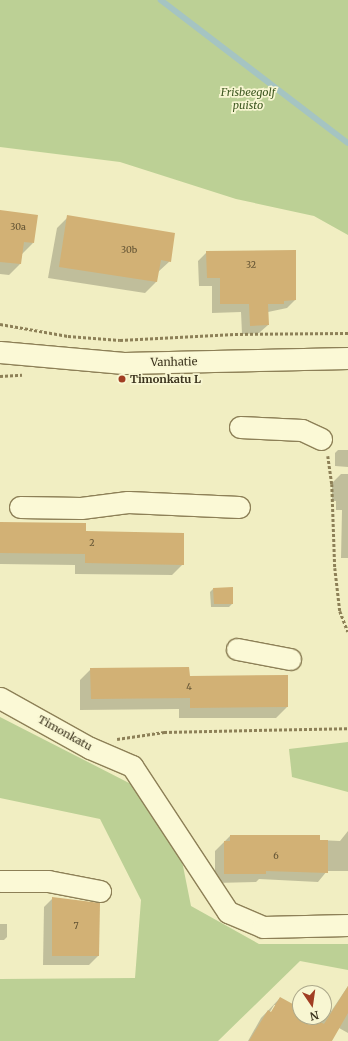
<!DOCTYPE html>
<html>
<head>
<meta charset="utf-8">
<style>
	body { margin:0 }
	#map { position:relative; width:348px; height:1041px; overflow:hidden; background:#f1eec2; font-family:Merriweather,serif }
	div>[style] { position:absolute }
	.green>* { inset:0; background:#bcd095 }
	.shadow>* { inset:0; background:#0003 }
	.stream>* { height:5.5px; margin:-2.75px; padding:0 2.75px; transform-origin:2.75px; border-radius:2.75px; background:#a5c4c2 }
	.building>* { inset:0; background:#d2b175 }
	.path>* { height:2.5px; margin-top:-1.25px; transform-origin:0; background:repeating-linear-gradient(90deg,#8d8057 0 3px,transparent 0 5px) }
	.roads { filter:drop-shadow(1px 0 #8d8057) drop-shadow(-1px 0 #8d8057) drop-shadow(0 1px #8d8057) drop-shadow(0 -1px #8d8057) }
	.minor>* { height:21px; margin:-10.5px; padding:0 10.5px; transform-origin:10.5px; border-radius:10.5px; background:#fbf9d6 }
	.dots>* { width:11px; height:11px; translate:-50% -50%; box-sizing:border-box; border:2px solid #f8f6d2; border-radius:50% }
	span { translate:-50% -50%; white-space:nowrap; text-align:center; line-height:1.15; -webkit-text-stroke:3.5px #f8f6d2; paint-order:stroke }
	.number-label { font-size:9px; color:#615233 }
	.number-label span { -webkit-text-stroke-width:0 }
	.park-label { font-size:11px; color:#3f5922; font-style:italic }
	.street-label { font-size:11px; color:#3b331d }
	.poi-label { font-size:11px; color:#3b331d; font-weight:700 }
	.left { translate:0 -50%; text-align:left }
	.north { position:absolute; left:292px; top:985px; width:40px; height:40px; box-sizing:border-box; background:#f8f6d2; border:1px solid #aca88a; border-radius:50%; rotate:167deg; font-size:11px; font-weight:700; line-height:16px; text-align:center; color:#3b331d }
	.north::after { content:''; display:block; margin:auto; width:14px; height:18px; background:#a13e23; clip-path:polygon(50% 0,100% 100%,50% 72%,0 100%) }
</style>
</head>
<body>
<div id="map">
	<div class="green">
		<div style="clip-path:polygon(0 0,348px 0,348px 235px,314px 216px,236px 199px,120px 162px,0 147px)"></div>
		<div style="clip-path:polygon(0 717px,131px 784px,181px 856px,191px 906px,259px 944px,348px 944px,348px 970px,300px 961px,218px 1041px,0 1041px,0 979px,135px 978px,141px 900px,100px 819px,0 798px)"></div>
		<div style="clip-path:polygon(348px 742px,348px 792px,292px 777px,289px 749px)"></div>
	</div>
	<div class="shadow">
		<div style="clip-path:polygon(0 211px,33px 243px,22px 254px,20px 264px,9px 275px,0 274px)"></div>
		<div style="clip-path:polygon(68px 217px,170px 261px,158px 272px,156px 282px,145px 293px,48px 278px,57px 228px)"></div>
		<div style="clip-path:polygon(207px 252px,295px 300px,287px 308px,268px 312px,268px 325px,259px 333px,242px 334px,241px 312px,212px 313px,212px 286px,199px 286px,198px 261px)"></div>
		<div style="clip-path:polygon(338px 450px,348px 450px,348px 467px,335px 466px,335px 453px)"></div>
		<div style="clip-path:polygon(341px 474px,348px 474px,348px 585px,348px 558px,341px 558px,342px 510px,336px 510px,336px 501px,332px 501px,332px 483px)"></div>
		<div style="clip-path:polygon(0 523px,85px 532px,183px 564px,172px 575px,75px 574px,75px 565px,0 564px)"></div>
		<div style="clip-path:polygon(213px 589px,232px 604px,229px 607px,211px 607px,210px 592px)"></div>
		<div style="clip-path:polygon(91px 669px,189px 677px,287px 707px,276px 718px,179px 718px,179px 709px,80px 710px,80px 680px)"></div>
		<div style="clip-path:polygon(348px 831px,348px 871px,327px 871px,318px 882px,259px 879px,256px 882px,215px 883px,215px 851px,230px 836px,340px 841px)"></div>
		<div style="clip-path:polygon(53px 898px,98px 956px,89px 965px,43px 965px,44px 907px)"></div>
		<div style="clip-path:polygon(0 924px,7px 924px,7px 937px,4px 940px,0 940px)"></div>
		<div style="clip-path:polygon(evenodd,348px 986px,348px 1033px,339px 1028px,331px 1041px,248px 1041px,261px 1018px,280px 998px,300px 1009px,300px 1017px,324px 1017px,324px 1014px,328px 1016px,348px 986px,274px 1005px,276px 1005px,269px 1016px,268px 1015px,274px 1005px)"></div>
	</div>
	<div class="stream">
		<div style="left:161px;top:0;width:235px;rotate:37.4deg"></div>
	</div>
	<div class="building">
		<div style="clip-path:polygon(0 210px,38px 215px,34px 243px,24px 242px,21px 264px,0 262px)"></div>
		<div style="clip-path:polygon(67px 215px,175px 233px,171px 262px,161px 260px,157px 282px,59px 267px)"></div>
		<div style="clip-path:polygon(296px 250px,296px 300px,284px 301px,284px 304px,268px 304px,269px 325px,250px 326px,249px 304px,220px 304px,220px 278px,207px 278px,206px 251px)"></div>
		<div style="clip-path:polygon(0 522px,86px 523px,86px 531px,184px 533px,184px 565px,85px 563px,85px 554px,0 553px)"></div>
		<div style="clip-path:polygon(233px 587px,233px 604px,214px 604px,213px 588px)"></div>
		<div style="clip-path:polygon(189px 667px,190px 676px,288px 675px,288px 707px,190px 708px,190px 698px,91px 699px,90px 668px)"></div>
		<div style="clip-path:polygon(230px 835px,320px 835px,320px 840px,328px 840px,328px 873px,266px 871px,266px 874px,224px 874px,224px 841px,230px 841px)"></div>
		<div style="clip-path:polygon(52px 897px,100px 903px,99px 956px,52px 956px)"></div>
		<div style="clip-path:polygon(348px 986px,348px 1013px,332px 1041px,249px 1041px,268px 1010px,271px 1012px,280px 997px,300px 1008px,300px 1017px,312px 1017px,324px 1024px)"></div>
	</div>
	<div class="path">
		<div style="left:0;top:324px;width:69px;rotate:10deg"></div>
		<div style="left:68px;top:336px;width:52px;rotate:4.4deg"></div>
		<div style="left:120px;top:340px;width:115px;rotate:-3deg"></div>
		<div style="left:235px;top:334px;width:113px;rotate:-0.5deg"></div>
		<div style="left:0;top:376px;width:22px;rotate:-3deg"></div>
		<div style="left:328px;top:456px;width:28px;rotate:82deg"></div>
		<div style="left:332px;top:484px;width:84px;rotate:88deg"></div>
		<div style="left:335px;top:568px;width:43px;rotate:83.4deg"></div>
		<div style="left:340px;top:611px;width:22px;rotate:69deg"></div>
		<div style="left:117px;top:739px;width:48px;rotate:-8.5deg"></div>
		<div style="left:164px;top:732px;width:184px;rotate:-1.2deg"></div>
	</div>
	<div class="roads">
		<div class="minor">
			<div style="left:0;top:352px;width:124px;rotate:5.1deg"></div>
			<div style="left:124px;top:363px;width:224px;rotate:-1.3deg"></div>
			<div style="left:240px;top:427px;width:62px;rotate:2.8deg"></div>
			<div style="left:302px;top:430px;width:21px;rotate:25deg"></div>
			<div style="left:20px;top:507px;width:61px;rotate:0.9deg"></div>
			<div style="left:81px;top:508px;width:47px;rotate:-7.3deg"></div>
			<div style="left:128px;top:502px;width:111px;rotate:2.6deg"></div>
			<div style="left:237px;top:649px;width:54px;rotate:10.7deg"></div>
			<div style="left:0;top:698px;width:103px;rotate:29.1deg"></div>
			<div style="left:90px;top:748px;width:46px;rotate:23.2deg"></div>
			<div style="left:132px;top:766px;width:175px;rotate:56.7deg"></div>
			<div style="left:228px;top:912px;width:38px;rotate:23deg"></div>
			<div style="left:263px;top:927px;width:85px;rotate:-1.3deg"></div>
			<div style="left:0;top:881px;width:48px"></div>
			<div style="left:48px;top:881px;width:53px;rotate:10.9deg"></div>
		</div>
	</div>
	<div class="dots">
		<div style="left:122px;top:379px;background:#a13e23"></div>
	</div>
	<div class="number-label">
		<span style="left:18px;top:227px">30a</span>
		<span style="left:129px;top:250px">30b</span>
		<span style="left:251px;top:265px">32</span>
		<span style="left:92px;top:543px">2</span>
		<span style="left:189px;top:687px">4</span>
		<span style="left:276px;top:856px">6</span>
		<span style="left:76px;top:926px">7</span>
	</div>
	<div class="park-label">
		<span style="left:248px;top:99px">Frisbeegolf<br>puisto</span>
	</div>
	<div class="street-label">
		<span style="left:174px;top:362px;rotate:-1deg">Vanhatie</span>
		<span style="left:65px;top:733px;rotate:29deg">Timonkatu</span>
	</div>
	<div class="poi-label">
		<span class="left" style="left:130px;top:379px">Timonkatu L</span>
	</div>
	<div class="north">N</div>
</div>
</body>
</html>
